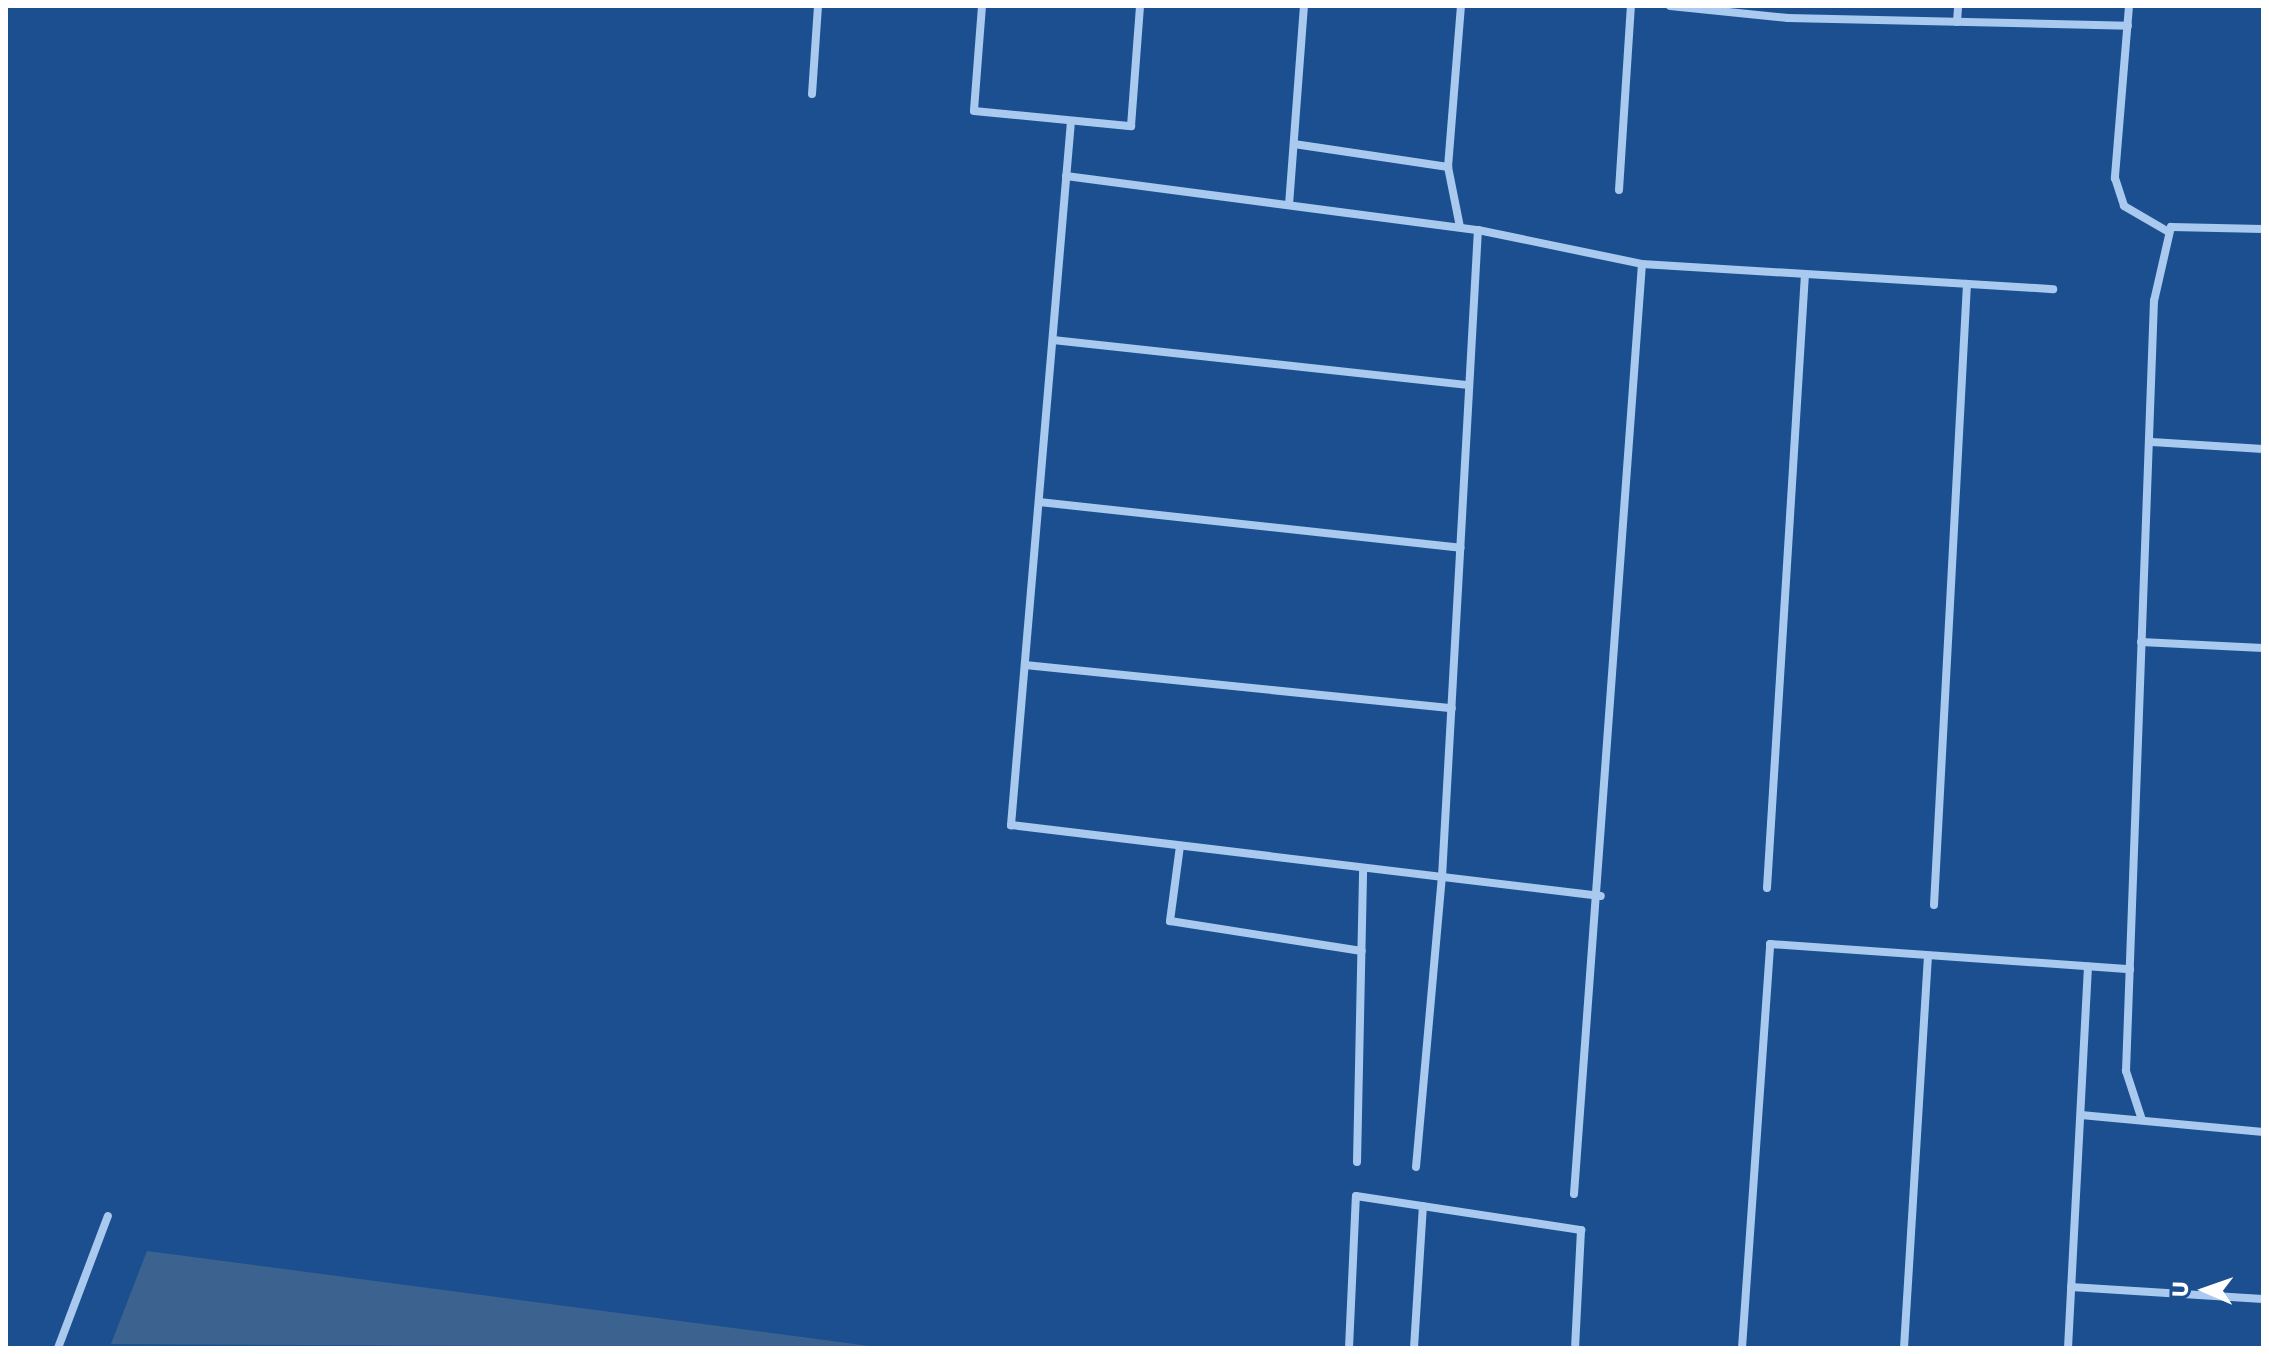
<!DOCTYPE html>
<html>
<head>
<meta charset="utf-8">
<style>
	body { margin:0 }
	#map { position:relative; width:2269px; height:1354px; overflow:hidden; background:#1b4f8f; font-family:Poppins,sans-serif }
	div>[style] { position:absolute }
	.water>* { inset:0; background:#3c6290 }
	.minor>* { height:8px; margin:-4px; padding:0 4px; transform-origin:4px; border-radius:4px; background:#a9c9ee }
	span { translate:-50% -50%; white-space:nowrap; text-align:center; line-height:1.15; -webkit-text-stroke:7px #1b4f8f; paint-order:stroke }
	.frame { position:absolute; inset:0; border:8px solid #fff; pointer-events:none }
	.north { position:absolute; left:2165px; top:1250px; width:80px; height:80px; -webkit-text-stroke:6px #1b4f8f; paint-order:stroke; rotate:272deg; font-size:22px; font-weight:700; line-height:32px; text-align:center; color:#fff }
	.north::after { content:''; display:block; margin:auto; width:28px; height:36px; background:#fff; clip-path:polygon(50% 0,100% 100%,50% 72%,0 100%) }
</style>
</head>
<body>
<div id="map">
	<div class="water">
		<div style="clip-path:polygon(147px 1251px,885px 1348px,111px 1344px)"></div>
	</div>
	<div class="minor">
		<div style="left:982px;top:6px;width:105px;rotate:94.4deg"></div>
		<div style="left:974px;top:111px;width:158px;rotate:5.5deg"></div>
		<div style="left:1131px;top:126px;width:120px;rotate:-85.7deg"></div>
		<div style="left:1670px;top:6px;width:119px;rotate:5.8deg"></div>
		<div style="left:1788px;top:18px;width:340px;rotate:1.3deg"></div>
		<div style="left:2129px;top:6px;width:173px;rotate:94.7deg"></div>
		<div style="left:2115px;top:178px;width:29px;rotate:72deg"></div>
		<div style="left:2124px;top:206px;width:50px;rotate:30.2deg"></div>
		<div style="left:1957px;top:22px;width:16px;rotate:-86deg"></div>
		<div style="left:812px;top:94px;width:88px;rotate:-86.1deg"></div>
		<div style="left:1071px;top:121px;width:707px;rotate:94.87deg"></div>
		<div style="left:1011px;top:825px;width:594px;rotate:6.86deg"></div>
		<div style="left:1294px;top:144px;width:156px;rotate:8.5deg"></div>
		<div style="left:1448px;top:167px;width:61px;rotate:78.7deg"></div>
		<div style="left:1448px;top:167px;width:162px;rotate:-85.4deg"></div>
		<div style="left:1066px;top:176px;width:416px;rotate:7.5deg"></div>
		<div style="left:1478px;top:230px;width:167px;rotate:11.7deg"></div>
		<div style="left:1642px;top:264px;width:412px;rotate:3.5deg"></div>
		<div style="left:1619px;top:190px;width:184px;rotate:-86.3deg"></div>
		<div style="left:1289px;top:205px;width:200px;rotate:-85.7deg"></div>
		<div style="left:1053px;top:340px;width:418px;rotate:6.2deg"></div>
		<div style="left:2152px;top:442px;width:111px;rotate:3.6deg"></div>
		<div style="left:1039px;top:502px;width:424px;rotate:6.2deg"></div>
		<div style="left:2141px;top:642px;width:122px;rotate:2.8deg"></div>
		<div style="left:1025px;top:665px;width:429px;rotate:5.8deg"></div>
		<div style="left:1180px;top:846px;width:76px;rotate:97.6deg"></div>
		<div style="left:1170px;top:921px;width:194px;rotate:8.9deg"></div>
		<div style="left:1767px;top:888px;width:615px;rotate:-86.46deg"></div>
		<div style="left:1934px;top:905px;width:622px;rotate:-86.96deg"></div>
		<div style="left:2081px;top:1115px;width:183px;rotate:5.3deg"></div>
		<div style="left:2142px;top:1120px;width:52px;rotate:-108.1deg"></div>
		<div style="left:2126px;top:1071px;width:771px;rotate:-87.92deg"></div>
		<div style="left:2154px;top:301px;width:76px;rotate:-77.1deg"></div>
		<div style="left:2171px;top:227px;width:92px;rotate:1.2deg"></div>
		<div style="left:1357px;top:1162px;width:294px;rotate:-88.8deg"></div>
		<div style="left:1416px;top:1167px;width:291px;rotate:-84.9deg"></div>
		<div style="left:1442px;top:877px;width:648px;rotate:-86.82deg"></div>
		<div style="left:1574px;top:1194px;width:932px;rotate:-85.82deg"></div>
		<div style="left:2071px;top:1287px;width:192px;rotate:3.6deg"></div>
		<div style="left:58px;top:1348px;width:141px;rotate:-69.3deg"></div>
		<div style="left:1349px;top:1348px;width:152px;rotate:-87.4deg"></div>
		<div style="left:1356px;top:1196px;width:228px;rotate:8.6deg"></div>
		<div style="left:1581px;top:1230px;width:118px;rotate:92.9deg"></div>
		<div style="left:1414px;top:1348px;width:142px;rotate:-86.4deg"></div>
		<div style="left:1742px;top:1348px;width:405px;rotate:-86deg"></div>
		<div style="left:1770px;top:944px;width:361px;rotate:4deg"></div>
		<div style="left:1904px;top:1348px;width:393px;rotate:-86.5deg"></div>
		<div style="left:2068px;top:1348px;width:382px;rotate:-87deg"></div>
	</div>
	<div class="frame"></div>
	<div class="north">U</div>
</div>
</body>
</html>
